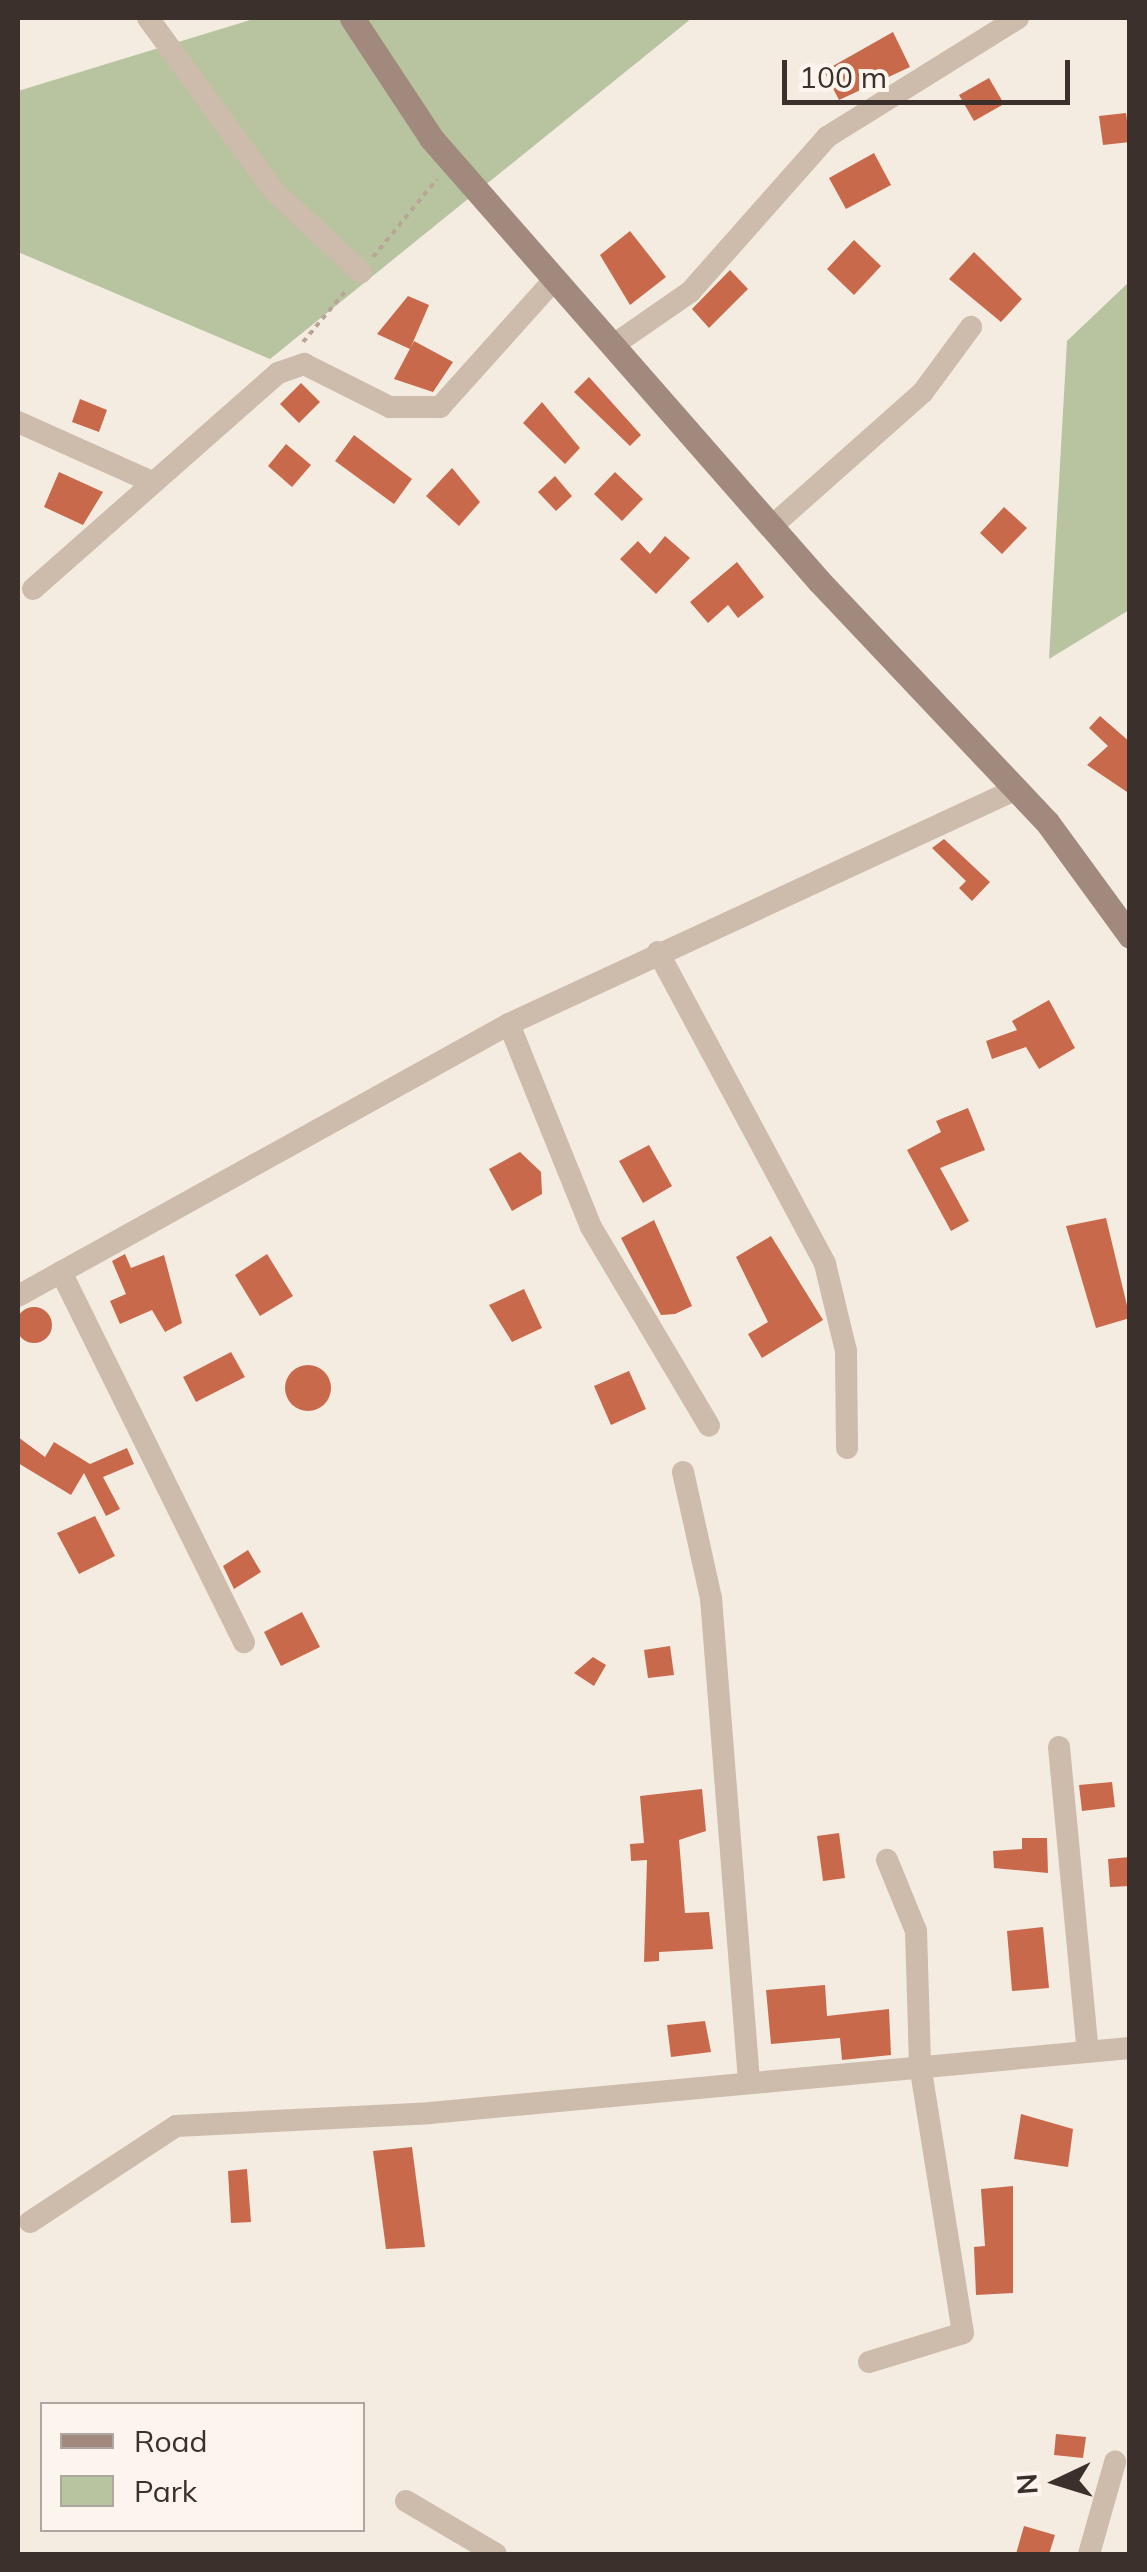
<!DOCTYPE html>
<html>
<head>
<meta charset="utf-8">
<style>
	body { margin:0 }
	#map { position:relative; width:1147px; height:2572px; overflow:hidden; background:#f4ebe1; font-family:Mulish,sans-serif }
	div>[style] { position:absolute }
	.green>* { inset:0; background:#b8c4a0 }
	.building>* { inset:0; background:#c8694b }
	.round { border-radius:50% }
	.path>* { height:4px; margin-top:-2px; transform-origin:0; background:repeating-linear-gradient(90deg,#b9a596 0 5px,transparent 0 10px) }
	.street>* { height:22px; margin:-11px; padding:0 11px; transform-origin:11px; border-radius:11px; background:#cdbbac }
	.secondary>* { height:25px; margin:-12.5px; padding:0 12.5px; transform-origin:12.5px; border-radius:12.5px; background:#a18a7d }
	span { translate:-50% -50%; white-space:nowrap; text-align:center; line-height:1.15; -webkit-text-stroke:8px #fbf5ee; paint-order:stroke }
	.frame { position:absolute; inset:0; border:20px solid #3b302b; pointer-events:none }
	.legend { position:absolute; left:40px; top:2402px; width:325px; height:130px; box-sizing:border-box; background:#fbf5ee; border:2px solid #aea6a0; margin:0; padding:12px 18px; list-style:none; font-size:30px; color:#3b302b }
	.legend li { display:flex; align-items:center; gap:20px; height:50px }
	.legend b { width:50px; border:2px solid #aea6a0 }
	.north { position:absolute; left:1007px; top:2432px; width:100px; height:100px; -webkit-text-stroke:8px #fbf5ee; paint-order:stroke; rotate:266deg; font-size:28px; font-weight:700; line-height:40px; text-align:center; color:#3b302b }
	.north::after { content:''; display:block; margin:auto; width:35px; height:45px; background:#3b302b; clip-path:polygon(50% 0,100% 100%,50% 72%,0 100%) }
	.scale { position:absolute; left:782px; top:60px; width:288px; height:45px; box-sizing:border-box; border:5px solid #3b302b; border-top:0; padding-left:12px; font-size:30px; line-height:35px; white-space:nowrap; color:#3b302b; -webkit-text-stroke:8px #fbf5ee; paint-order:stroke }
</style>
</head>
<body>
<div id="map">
	<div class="green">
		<div style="clip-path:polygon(257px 18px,692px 18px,270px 359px,18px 252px,18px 91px)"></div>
		<div style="clip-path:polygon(1129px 282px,1129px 610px,1049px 659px,1067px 341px)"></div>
	</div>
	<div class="building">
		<div style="clip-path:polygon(893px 32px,910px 67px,839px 100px,824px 71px)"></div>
		<div style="clip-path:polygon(989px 78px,1004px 104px,974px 121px,959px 95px)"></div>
		<div style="clip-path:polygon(1126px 113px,1130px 142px,1103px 145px,1099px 116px)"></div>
		<div style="clip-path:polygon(874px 153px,891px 185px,846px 209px,829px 178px)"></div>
		<div style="clip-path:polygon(630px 231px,666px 277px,630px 305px,600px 255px)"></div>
		<div style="clip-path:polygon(854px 240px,881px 266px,854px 295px,827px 269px)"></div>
		<div style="clip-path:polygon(974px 252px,1022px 299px,1001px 322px,949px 279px)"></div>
		<div style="clip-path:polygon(730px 270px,748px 289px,709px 328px,692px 309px)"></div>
		<div style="clip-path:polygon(408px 296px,429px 305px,410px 349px,377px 334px)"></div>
		<div style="clip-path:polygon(414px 341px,453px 362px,433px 392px,394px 379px)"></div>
		<div style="clip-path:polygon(589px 377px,641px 435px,630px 446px,574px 392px)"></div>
		<div style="clip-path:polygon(301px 383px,320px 402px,299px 423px,280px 404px)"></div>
		<div style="clip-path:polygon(80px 399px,107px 410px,99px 432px,72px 422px)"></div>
		<div style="clip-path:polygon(542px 402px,580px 448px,565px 464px,523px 423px)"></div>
		<div style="clip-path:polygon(354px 435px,412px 479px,394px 504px,335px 461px)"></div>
		<div style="clip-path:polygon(286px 444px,311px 465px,292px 487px,268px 466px)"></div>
		<div style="clip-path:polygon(452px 468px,480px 502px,459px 526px,426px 496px)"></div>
		<div style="clip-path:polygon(59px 472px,103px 492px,83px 525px,44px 507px)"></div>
		<div style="clip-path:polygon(615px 472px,643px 499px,622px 521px,594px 494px)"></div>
		<div style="clip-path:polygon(555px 476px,572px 496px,556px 511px,538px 492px)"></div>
		<div style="clip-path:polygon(1004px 507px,1027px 528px,1002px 554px,980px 533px)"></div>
		<div style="clip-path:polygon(665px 536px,690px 558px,656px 594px,620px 559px,638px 541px,650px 554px)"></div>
		<div style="clip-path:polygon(737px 562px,764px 597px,738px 618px,728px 605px,708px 623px,690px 602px)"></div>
		<div style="clip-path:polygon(1100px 716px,1130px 742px,1130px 794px,1087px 765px,1108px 746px,1089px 728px)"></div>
		<div style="clip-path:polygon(944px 839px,990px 882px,972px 901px,959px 888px,966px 881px,932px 848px)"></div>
		<div style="clip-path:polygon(1049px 1000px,1075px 1048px,1039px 1069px,1026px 1047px,992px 1059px,986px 1041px,1017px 1030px,1012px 1021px)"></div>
		<div style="clip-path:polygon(968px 1108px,985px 1150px,940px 1168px,969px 1221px,951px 1231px,907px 1150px,941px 1132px,936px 1121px)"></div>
		<div style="clip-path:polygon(649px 1145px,672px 1186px,643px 1203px,619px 1161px)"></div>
		<div style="clip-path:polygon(520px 1152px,541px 1172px,542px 1194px,512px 1211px,489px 1169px)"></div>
		<div style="clip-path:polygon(1106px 1218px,1130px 1318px,1096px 1328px,1066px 1226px)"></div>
		<div style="clip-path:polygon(654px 1220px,692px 1306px,675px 1314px,661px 1315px,621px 1238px)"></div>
		<div style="clip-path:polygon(771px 1236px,823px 1320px,762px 1358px,748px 1334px,768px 1322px,736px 1257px)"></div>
		<div style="clip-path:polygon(125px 1254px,131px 1268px,164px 1255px,182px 1323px,165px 1332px,152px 1310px,120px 1324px,110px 1301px,126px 1294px,112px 1261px)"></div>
		<div style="clip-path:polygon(267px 1254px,293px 1296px,260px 1316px,235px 1275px)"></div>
		<div style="clip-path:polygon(524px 1289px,542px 1328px,512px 1342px,489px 1305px)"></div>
		<div class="round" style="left:16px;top:1307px;width:36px;height:36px"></div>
		<div style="clip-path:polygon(231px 1352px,245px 1377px,196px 1402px,183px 1377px)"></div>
		<div class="round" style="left:285px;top:1365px;width:46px;height:46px"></div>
		<div style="clip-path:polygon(629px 1371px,646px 1409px,611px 1425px,594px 1386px)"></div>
		<div style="clip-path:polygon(18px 1437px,45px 1457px,54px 1442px,90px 1464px,127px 1448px,134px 1464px,103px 1477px,120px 1509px,106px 1516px,84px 1473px,71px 1495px,18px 1463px)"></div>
		<div style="clip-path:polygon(95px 1516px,115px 1556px,79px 1574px,57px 1533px)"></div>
		<div style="clip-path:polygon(248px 1550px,261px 1572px,234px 1589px,223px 1566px)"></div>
		<div style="clip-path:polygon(302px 1612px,320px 1647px,281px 1666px,264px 1632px)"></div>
		<div style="clip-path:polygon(670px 1646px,674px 1675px,648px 1678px,644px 1650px)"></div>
		<div style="clip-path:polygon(593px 1657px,606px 1665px,594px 1686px,574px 1673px)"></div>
		<div style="clip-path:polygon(1112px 1782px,1115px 1807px,1082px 1811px,1079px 1785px)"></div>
		<div style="clip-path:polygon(702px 1789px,706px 1831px,679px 1840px,685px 1913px,709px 1912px,713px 1949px,659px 1952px,659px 1961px,644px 1962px,647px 1860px,631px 1861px,630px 1844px,644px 1843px,640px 1796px)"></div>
		<div style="clip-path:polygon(839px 1833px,845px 1878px,823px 1881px,817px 1836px)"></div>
		<div style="clip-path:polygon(1022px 1838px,1047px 1838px,1048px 1873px,994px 1868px,993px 1851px,1022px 1849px)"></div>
		<div style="clip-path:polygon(1130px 1857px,1130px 1886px,1110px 1887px,1108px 1859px)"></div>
		<div style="clip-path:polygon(1043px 1927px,1049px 1988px,1012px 1991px,1007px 1931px)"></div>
		<div style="clip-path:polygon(825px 1985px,827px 2016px,889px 2009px,891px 2055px,842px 2060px,840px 2038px,771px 2044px,766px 1990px)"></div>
		<div style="clip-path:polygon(705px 2021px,711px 2052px,671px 2057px,667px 2025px)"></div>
		<div style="clip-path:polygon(1021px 2114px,1073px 2129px,1068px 2167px,1014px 2159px)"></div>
		<div style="clip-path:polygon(412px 2147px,425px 2247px,386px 2249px,373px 2151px)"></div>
		<div style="clip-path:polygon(247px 2169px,251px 2222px,231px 2223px,228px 2171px)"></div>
		<div style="clip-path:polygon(1013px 2186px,1013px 2293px,976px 2295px,974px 2247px,985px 2246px,981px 2189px)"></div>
		<div style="clip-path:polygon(1056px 2434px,1086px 2437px,1083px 2458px,1054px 2455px)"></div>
		<div style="clip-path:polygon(1024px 2526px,1055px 2535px,1049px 2554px,1016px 2554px)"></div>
	</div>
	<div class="path">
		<div style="left:373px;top:257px;width:101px;rotate:-50.6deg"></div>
		<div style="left:303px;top:342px;width:70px;rotate:-50.2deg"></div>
	</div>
	<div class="street">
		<div style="left:148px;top:18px;width:214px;rotate:53.9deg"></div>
		<div style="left:274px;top:191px;width:119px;rotate:43deg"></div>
		<div style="left:612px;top:346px;width:95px;rotate:-34.7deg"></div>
		<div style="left:690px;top:292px;width:207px;rotate:-48.5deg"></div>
		<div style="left:827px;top:137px;width:225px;rotate:-31.9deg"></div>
		<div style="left:18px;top:422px;width:145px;rotate:24.1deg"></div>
		<div style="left:771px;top:527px;width:203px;rotate:-41.6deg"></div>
		<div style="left:923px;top:392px;width:81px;rotate:-53.6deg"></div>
		<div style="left:33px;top:589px;width:327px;rotate:-41.4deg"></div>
		<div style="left:278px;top:373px;width:28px;rotate:-19deg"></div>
		<div style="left:304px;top:364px;width:96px;rotate:26.6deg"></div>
		<div style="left:390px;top:407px;width:50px"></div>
		<div style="left:440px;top:407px;width:171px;rotate:-48.1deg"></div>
		<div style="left:658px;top:952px;width:354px;rotate:61.8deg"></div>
		<div style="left:825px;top:1264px;width:89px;rotate:76.4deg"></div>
		<div style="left:846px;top:1351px;width:97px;rotate:89.4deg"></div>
		<div style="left:509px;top:1024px;width:219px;rotate:68deg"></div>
		<div style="left:591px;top:1227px;width:231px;rotate:59.3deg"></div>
		<div style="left:61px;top:1272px;width:413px;rotate:63.7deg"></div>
		<div style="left:18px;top:1296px;width:561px;rotate:-28.99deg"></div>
		<div style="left:509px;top:1024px;width:560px;rotate:-24.83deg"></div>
		<div style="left:683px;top:1472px;width:129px;rotate:77.5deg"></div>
		<div style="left:711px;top:1598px;width:484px;rotate:85.5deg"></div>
		<div style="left:1059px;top:1747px;width:305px;rotate:84.6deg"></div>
		<div style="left:30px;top:2222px;width:175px;rotate:-33.3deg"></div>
		<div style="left:176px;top:2126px;width:254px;rotate:-2.9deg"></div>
		<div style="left:430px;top:2113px;width:703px;rotate:-5.31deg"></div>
		<div style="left:869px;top:2362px;width:98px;rotate:-17.1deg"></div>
		<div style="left:963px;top:2333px;width:271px;rotate:-99.1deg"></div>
		<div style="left:920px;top:2065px;width:134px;rotate:-91.7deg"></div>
		<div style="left:916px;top:1931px;width:77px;rotate:-112.2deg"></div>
		<div style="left:406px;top:2501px;width:104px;rotate:30.5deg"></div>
		<div style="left:1089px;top:2554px;width:96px;rotate:-74.2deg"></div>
	</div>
	<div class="secondary">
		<div style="left:352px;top:18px;width:144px;rotate:56.6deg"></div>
		<div style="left:431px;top:138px;width:589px;rotate:48.79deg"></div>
		<div style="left:819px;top:581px;width:332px;rotate:46.6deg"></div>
		<div style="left:1047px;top:822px;width:141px;rotate:53.9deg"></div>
	</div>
	<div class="frame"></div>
	<ul class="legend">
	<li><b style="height:12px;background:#a18a7d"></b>Road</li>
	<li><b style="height:28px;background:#b8c4a0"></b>Park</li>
	</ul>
	<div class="north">N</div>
	<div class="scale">100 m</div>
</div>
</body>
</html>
